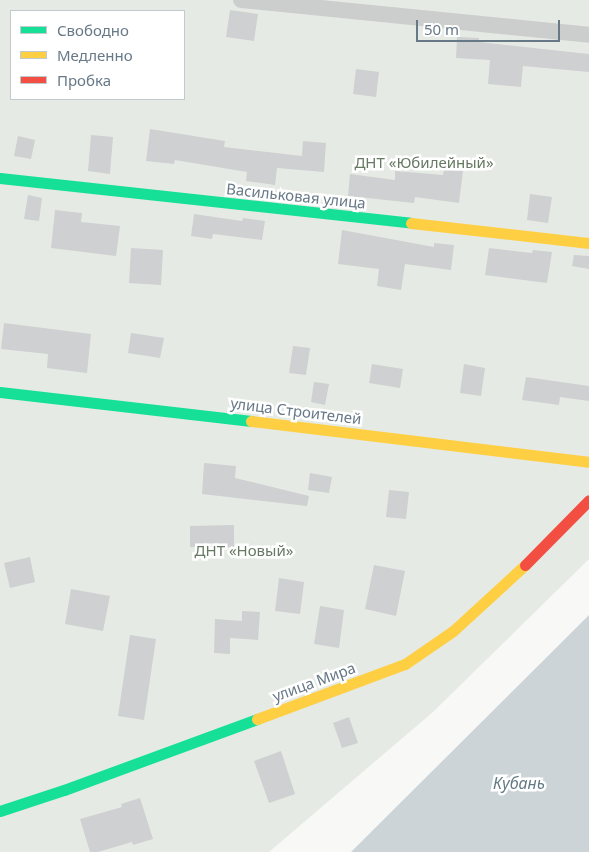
<!DOCTYPE html>
<html>
<head>
<meta charset="utf-8">
<style>
	body { margin:0 }
	#map { position:relative; width:589px; height:852px; overflow:hidden; background:#f8f8f7; font-family:"Noto Sans",sans-serif }
	div>[style] { position:absolute }
	.green>* { inset:0; background:#e6eae4 }
	.water>* { inset:0; background:#cdd4d8 }
	.building>* { inset:0; background:#cfd0d1 }
	.street>* { height:16px; margin:-8px; padding:0 8px; transform-origin:8px; border-radius:8px; background:#cccece }
	.fast>* { height:11px; margin:-5.5px; padding:0 5.5px; transform-origin:5.5px; border-radius:5.5px; background:#16e098 }
	.slow>* { height:11px; margin:-5.5px; padding:0 5.5px; transform-origin:5.5px; border-radius:5.5px; background:#ffcf43 }
	.jam>* { height:11px; margin:-5.5px; padding:0 5.5px; transform-origin:5.5px; border-radius:5.5px; background:#f24e42 }
	span { translate:-50% -50%; white-space:nowrap; text-align:center; line-height:1.15; -webkit-text-stroke:5px #fff; paint-order:stroke }
	.park-label { font-size:15px; color:#667962 }
	.street-label { font-size:15px; color:#677887 }
	.water-label { font-size:16px; color:#637983; font-style:italic }
	.legend { position:absolute; left:10px; top:10px; width:175px; height:90px; box-sizing:border-box; background:#fff; border:1px solid #c2c9cf; margin:0; padding:6px 9px; list-style:none; font-size:15px; color:#677887 }
	.legend li { display:flex; align-items:center; gap:10px; height:25px }
	.legend b { width:25px; border:1px solid #c2c9cf }
	.scale { position:absolute; left:416px; top:20px; width:144px; height:22px; box-sizing:border-box; border:2px solid #677887; border-top:0; padding-left:6px; font-size:15px; line-height:18px; white-space:nowrap; color:#677887; -webkit-text-stroke:4px #fff; paint-order:stroke }
</style>
</head>
<body>
<div id="map">
	<div class="green">
		<div style="clip-path:polygon(evenodd,0 0,589px 0,589px 559px,433px 712px,269px 852px,0 852px,0 0,11px 11px,184px 11px,184px 99px,11px 99px,11px 11px)"></div>
	</div>
	<div class="water">
		<div style="clip-path:polygon(589px 615px,589px 852px,351px 852px)"></div>
	</div>
	<div class="building">
		<div style="clip-path:polygon(230px 10px,258px 14px,254px 41px,226px 37px)"></div>
		<div style="clip-path:polygon(457px 37px,479px 38px,479px 42px,589px 54px,589px 72px,523px 66px,521px 87px,488px 84px,490px 60px,456px 58px)"></div>
		<div style="clip-path:polygon(356px 69px,379px 72px,376px 97px,353px 94px)"></div>
		<div style="clip-path:polygon(150px 129px,225px 141px,224px 147px,302px 156px,303px 141px,326px 143px,324px 172px,277px 168px,275px 185px,246px 181px,247px 172px,175px 160px,174px 164px,146px 161px)"></div>
		<div style="clip-path:polygon(91px 135px,113px 137px,110px 174px,88px 171px)"></div>
		<div style="clip-path:polygon(18px 136px,35px 140px,31px 159px,14px 156px)"></div>
		<div style="clip-path:polygon(444px 168px,463px 171px,459px 203px,415px 197px,414px 203px,348px 196px,350px 174px,395px 180px,395px 171px,443px 175px)"></div>
		<div style="clip-path:polygon(530px 194px,552px 197px,548px 223px,527px 220px)"></div>
		<div style="clip-path:polygon(28px 195px,42px 198px,39px 221px,24px 219px)"></div>
		<div style="clip-path:polygon(55px 210px,82px 213px,81px 222px,120px 226px,116px 256px,51px 248px)"></div>
		<div style="clip-path:polygon(194px 214px,242px 221px,243px 218px,265px 221px,262px 240px,213px 234px,212px 239px,191px 236px)"></div>
		<div style="clip-path:polygon(342px 230px,434px 247px,434px 243px,454px 245px,451px 270px,405px 264px,401px 290px,377px 286px,379px 269px,338px 264px)"></div>
		<div style="clip-path:polygon(131px 248px,163px 250px,161px 285px,129px 283px)"></div>
		<div style="clip-path:polygon(489px 248px,532px 253px,533px 250px,552px 252px,547px 283px,485px 275px)"></div>
		<div style="clip-path:polygon(574px 255px,589px 256px,589px 269px,572px 266px)"></div>
		<div style="clip-path:polygon(4px 323px,91px 334px,87px 373px,47px 368px,48px 354px,1px 349px)"></div>
		<div style="clip-path:polygon(131px 333px,164px 338px,160px 358px,128px 353px)"></div>
		<div style="clip-path:polygon(293px 346px,310px 348px,306px 375px,289px 373px)"></div>
		<div style="clip-path:polygon(372px 364px,403px 369px,400px 388px,369px 383px)"></div>
		<div style="clip-path:polygon(464px 364px,485px 368px,481px 396px,460px 393px)"></div>
		<div style="clip-path:polygon(526px 377px,589px 386px,589px 401px,560px 397px,559px 405px,522px 400px)"></div>
		<div style="clip-path:polygon(314px 382px,329px 384px,325px 405px,311px 402px)"></div>
		<div style="clip-path:polygon(204px 463px,236px 466px,235px 478px,309px 496px,307px 506px,202px 494px)"></div>
		<div style="clip-path:polygon(310px 473px,332px 477px,329px 493px,308px 490px)"></div>
		<div style="clip-path:polygon(389px 490px,409px 492px,406px 519px,386px 517px)"></div>
		<div style="clip-path:polygon(234px 525px,234px 547px,190px 547px,190px 526px)"></div>
		<div style="clip-path:polygon(30px 557px,35px 582px,10px 588px,4px 563px)"></div>
		<div style="clip-path:polygon(374px 565px,405px 571px,396px 616px,365px 609px)"></div>
		<div style="clip-path:polygon(279px 578px,304px 582px,300px 614px,275px 611px)"></div>
		<div style="clip-path:polygon(71px 589px,110px 596px,103px 631px,65px 624px)"></div>
		<div style="clip-path:polygon(320px 606px,344px 610px,339px 648px,314px 644px)"></div>
		<div style="clip-path:polygon(242px 611px,260px 612px,258px 640px,230px 638px,230px 654px,214px 653px,215px 619px,242px 621px)"></div>
		<div style="clip-path:polygon(130px 635px,156px 639px,144px 720px,118px 716px)"></div>
		<div style="clip-path:polygon(349px 717px,358px 743px,342px 748px,333px 723px)"></div>
		<div style="clip-path:polygon(281px 751px,295px 794px,269px 803px,254px 761px)"></div>
		<div style="clip-path:polygon(140px 798px,153px 839px,133px 845px,132px 842px,98px 852px,90px 852px,80px 819px,122px 807px,121px 804px)"></div>
	</div>
	<div class="street">
		<div style="left:241px;top:0;width:350px;rotate:5.7deg"></div>
	</div>
	<div class="fast">
		<div style="left:0;top:178px;width:413px;rotate:6.2deg"></div>
		<div style="left:0;top:392px;width:253px;rotate:6.6deg"></div>
		<div style="left:0;top:811px;width:67px;rotate:-18.2deg"></div>
		<div style="left:64px;top:790px;width:206px;rotate:-20.2deg"></div>
	</div>
	<div class="slow">
		<div style="left:411px;top:223px;width:179px;rotate:6.4deg"></div>
		<div style="left:251px;top:421px;width:340px;rotate:6.9deg"></div>
		<div style="left:257px;top:719px;width:158px;rotate:-20.4deg"></div>
		<div style="left:405px;top:664px;width:58px;rotate:-34.5deg"></div>
		<div style="left:453px;top:631px;width:98px;rotate:-42.5deg"></div>
	</div>
	<div class="jam">
		<div style="left:525px;top:565px;width:91px;rotate:-45.4deg"></div>
	</div>
	<div class="park-label">
		<span style="left:424px;top:163px">ДНТ «Юбилейный»</span>
		<span style="left:244px;top:551px">ДНТ «Новый»</span>
	</div>
	<div class="street-label">
		<span style="left:296px;top:196px;rotate:6deg">Васильковая улица</span>
		<span style="left:296px;top:411px;rotate:7deg">улица Строителей</span>
		<span style="left:314px;top:682px;rotate:-20deg">улица Мира</span>
	</div>
	<div class="water-label">
		<span style="left:519px;top:783px">Кубань</span>
	</div>
	<ul class="legend">
	<li><b style="height:6px;background:#16e098"></b>Свободно</li>
	<li><b style="height:6px;background:#ffcf43"></b>Медленно</li>
	<li><b style="height:6px;background:#f24e42"></b>Пробка</li>
	</ul>
	<div class="scale">50 m</div>
</div>
</body>
</html>
